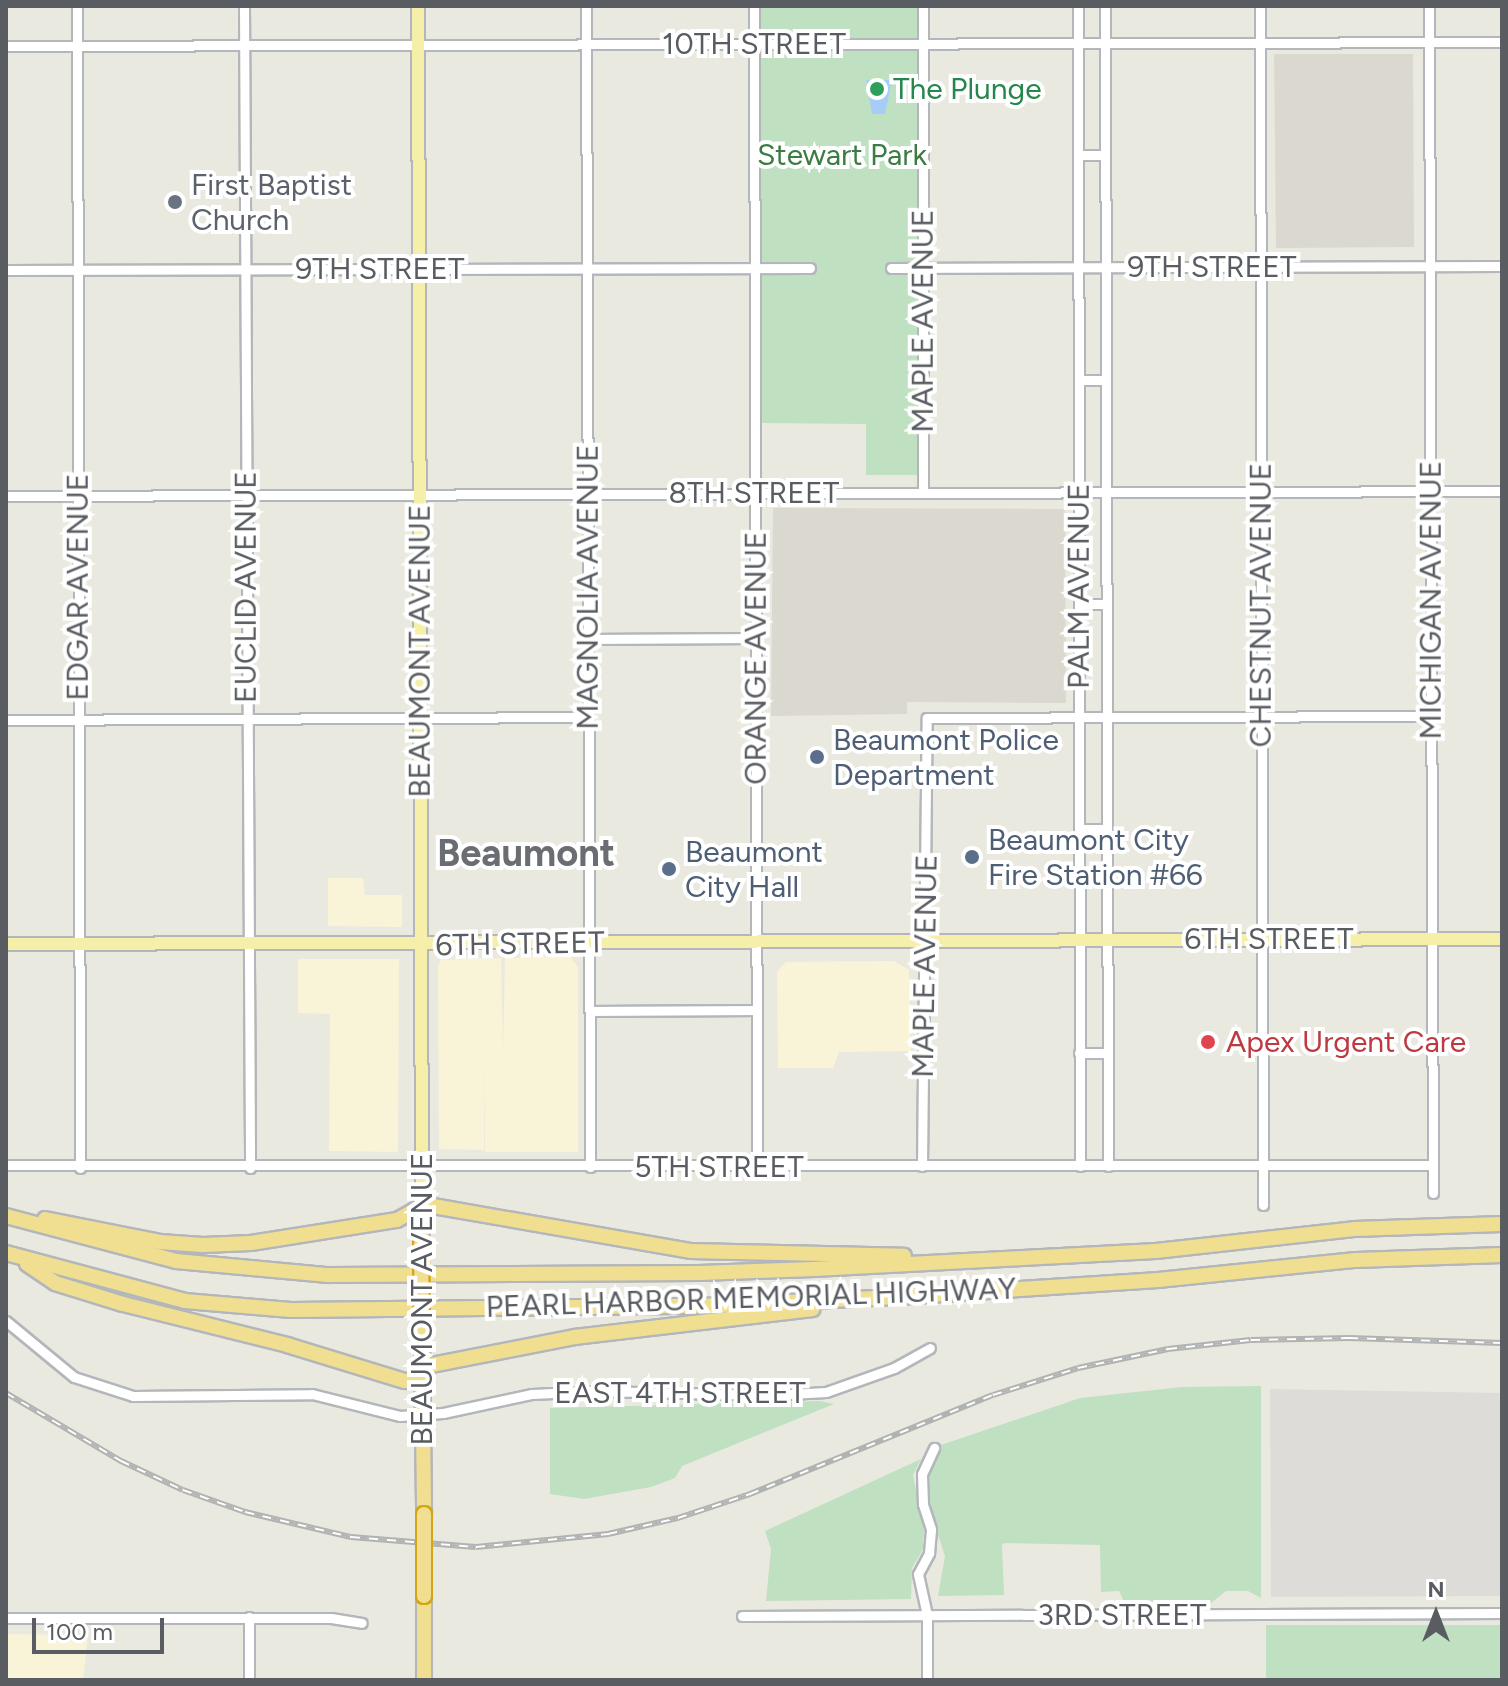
<!DOCTYPE html>
<html>
<head>
<meta charset="utf-8">
<style>
	body { margin:0 }
	#map { position:relative; width:1508px; height:1686px; overflow:hidden; background:#eae9e0; font-family:Figtree,sans-serif }
	div>[style] { position:absolute }
	.commercial>* { inset:0; background:#f9f4d7 }
	.industrial>* { inset:0; background:#dedcd8 }
	.education>* { inset:0; background:#dad8cf }
	.green>* { inset:0; background:#bfe0c1 }
	.water>* { inset:0; background:#a6cdf5 }
	.roads { filter:drop-shadow(2px 0 #b3b6ba) drop-shadow(-2px 0 #b3b6ba) drop-shadow(0 2px #b3b6ba) drop-shadow(0 -2px #b3b6ba) }
	.minor>* { height:9px; margin:-4.5px; padding:0 4.5px; transform-origin:4.5px; border-radius:4.5px; background:#fff }
	.major>* { height:12px; margin:-6px; padding:0 6px; transform-origin:6px; border-radius:6px; background:#f6efaa }
	.highway>* { height:14px; margin:-7px; padding:0 7px; transform-origin:7px; border-radius:7px; background:#f1df91 }
	.rail>* { height:6px; margin-top:-3px; transform-origin:0; background:repeating-linear-gradient(90deg,#fff 0 9px,#b1b2b2 0 18px); box-sizing:border-box; border-block:2px solid #b1b2b2 }
	.bridges { filter:drop-shadow(2px 0 #d4a617) drop-shadow(-2px 0 #d4a617) drop-shadow(0 2px #d4a617) drop-shadow(0 -2px #d4a617) }
	.highway-bridge>* { height:14px; margin:-7px; padding:0 7px; transform-origin:7px; border-radius:7px; background:#f1df91 }
	.dots>* { width:22px; height:22px; translate:-50% -50%; box-sizing:border-box; border:4px solid #fff; border-radius:50% }
	span { translate:-50% -50%; white-space:nowrap; text-align:center; line-height:1.15; -webkit-text-stroke:8px #fff; paint-order:stroke }
	.street-label { font-size:30px; color:#595c60 }
	.leisure-label { font-size:30px; color:#27864d }
	.left { translate:0 -50%; text-align:left }
	.park-label { font-size:30px; color:#3c7c43 }
	.worship-label { font-size:30px; color:#5b616d }
	.service-label { font-size:30px; color:#4e5e75 }
	.health-label { font-size:30px; color:#be3a42 }
	.district-label { font-size:38px; color:#6a6d72; font-weight:700 }
	.frame { position:absolute; inset:0; border:8px solid #595c60; pointer-events:none }
	.north { position:absolute; left:1396px; top:1574px; width:80px; height:80px; -webkit-text-stroke:6px #fff; paint-order:stroke; rotate:0deg; font-size:22px; font-weight:700; line-height:32px; text-align:center; color:#595c60 }
	.north::after { content:''; display:block; margin:auto; width:28px; height:36px; background:#595c60; clip-path:polygon(50% 0,100% 100%,50% 72%,0 100%) }
	.scale { position:absolute; left:32px; top:1618px; width:132px; height:36px; box-sizing:border-box; border:4px solid #595c60; border-top:0; padding-left:10px; font-size:24px; line-height:28px; white-space:nowrap; color:#595c60; -webkit-text-stroke:6px #fff; paint-order:stroke }
</style>
</head>
<body>
<div id="map">
	<div class="commercial">
		<div style="clip-path:polygon(328px 878px,363px 878px,365px 895px,402px 895px,402px 927px,328px 926px)"></div>
		<div style="clip-path:polygon(570px 957px,578px 967px,578px 1152px,485px 1152px,484px 1054px,484px 1150px,439px 1149px,438px 966px,441px 960px,501px 958px,503px 1054px,505px 958px)"></div>
		<div style="clip-path:polygon(298px 959px,399px 959px,398px 1152px,329px 1151px,330px 1014px,298px 1013px)"></div>
		<div style="clip-path:polygon(894px 961px,909px 970px,911px 1051px,839px 1052px,833px 1068px,778px 1068px,777px 972px,786px 962px)"></div>
		<div style="clip-path:polygon(6px 1634px,88px 1635px,83px 1680px,6px 1680px)"></div>
	</div>
	<div class="industrial">
		<div style="clip-path:polygon(1270px 1389px,1502px 1393px,1502px 1596px,1271px 1597px)"></div>
	</div>
	<div class="education">
		<div style="clip-path:polygon(1274px 54px,1413px 54px,1414px 247px,1276px 248px)"></div>
		<div style="clip-path:polygon(773px 508px,1065px 509px,1066px 703px,907px 702px,907px 714px,771px 716px)"></div>
	</div>
	<div class="green">
		<div style="clip-path:polygon(758px 6px,925px 6px,921px 475px,866px 475px,866px 424px,760px 423px)"></div>
		<div style="clip-path:polygon(1261px 1386px,1261px 1598px,1248px 1591px,1226px 1591px,1211px 1603px,1125px 1604px,1119px 1591px,1101px 1592px,1100px 1545px,1007px 1543px,1002px 1544px,1004px 1595px,938px 1596px,945px 1556px,928px 1504px,929px 1475px,941px 1445px,1080px 1398px,1182px 1387px)"></div>
		<div style="clip-path:polygon(819px 1401px,834px 1404px,682px 1466px,675px 1478px,651px 1487px,584px 1499px,550px 1494px,550px 1408px)"></div>
		<div style="clip-path:polygon(921px 1459px,913px 1475px,924px 1531px,923px 1549px,912px 1568px,911px 1599px,766px 1601px,771px 1549px,765px 1531px)"></div>
		<div style="clip-path:polygon(1266px 1625px,1502px 1625px,1502px 1680px,1266px 1680px)"></div>
	</div>
	<div class="water">
		<div style="clip-path:polygon(866px 80px,892px 80px,885px 114px,872px 114px)"></div>
	</div>
	<div class="roads">
		<div class="minor">
			<div style="left:77px;top:6px;width:1162px;rotate:89.85deg"></div>
			<div style="left:244px;top:6px;width:1162px;rotate:89.7deg"></div>
			<div style="left:586px;top:6px;width:1161px;rotate:89.8deg"></div>
			<div style="left:754px;top:6px;width:1161px;rotate:89.85deg"></div>
			<div style="left:923px;top:6px;width:487px;rotate:90deg"></div>
			<div style="left:1078px;top:6px;width:1160px;rotate:89.9deg"></div>
			<div style="left:1105px;top:6px;width:1160px;rotate:89.85deg"></div>
			<div style="left:1260px;top:6px;width:1199px;rotate:89.86deg"></div>
			<div style="left:1429px;top:6px;width:1187px;rotate:89.81deg"></div>
			<div style="left:6px;top:46px;width:1496px;rotate:-0.15deg"></div>
			<div style="left:1079px;top:155px;width:26px"></div>
			<div style="left:891px;top:268px;width:611px;rotate:-0.19deg"></div>
			<div style="left:6px;top:270px;width:804px;rotate:-0.14deg"></div>
			<div style="left:1079px;top:380px;width:26px"></div>
			<div style="left:6px;top:496px;width:1496px;rotate:-0.19deg"></div>
			<div style="left:1079px;top:604px;width:27px"></div>
			<div style="left:588px;top:639px;width:167px;rotate:-0.3deg"></div>
			<div style="left:6px;top:720px;width:583px;rotate:-0.29deg"></div>
			<div style="left:1079px;top:829px;width:28px"></div>
			<div style="left:590px;top:1011px;width:166px;rotate:-0.3deg"></div>
			<div style="left:1079px;top:1053px;width:29px"></div>
			<div style="left:6px;top:1165px;width:1427px"></div>
			<div style="left:922px;top:1166px;width:448px;rotate:-89.4deg"></div>
			<div style="left:927px;top:718px;width:505px;rotate:-0.23deg"></div>
			<div style="left:6px;top:1321px;width:88px;rotate:39.5deg"></div>
			<div style="left:74px;top:1377px;width:62px;rotate:17.9deg"></div>
			<div style="left:133px;top:1396px;width:179px;rotate:-0.6deg"></div>
			<div style="left:312px;top:1394px;width:91px;rotate:14deg"></div>
			<div style="left:400px;top:1416px;width:43px;rotate:-4deg"></div>
			<div style="left:443px;top:1413px;width:91px;rotate:-12.1deg"></div>
			<div style="left:532px;top:1394px;width:64px;rotate:-2.7deg"></div>
			<div style="left:596px;top:1391px;width:176px;rotate:1.3deg"></div>
			<div style="left:772px;top:1395px;width:54px;rotate:-3.2deg"></div>
			<div style="left:826px;top:1392px;width:72px;rotate:-19.4deg"></div>
			<div style="left:894px;top:1368px;width:41px;rotate:-29.1deg"></div>
			<div style="left:742px;top:1616px;width:760px;rotate:-0.23deg"></div>
			<div style="left:249px;top:1617px;width:63px;rotate:90deg"></div>
			<div style="left:6px;top:1618px;width:325px"></div>
			<div style="left:331px;top:1618px;width:31px;rotate:9deg"></div>
			<div style="left:927px;top:1680px;width:65px;rotate:-90deg"></div>
			<div style="left:927px;top:1615px;width:42px;rotate:-102.4deg"></div>
			<div style="left:918px;top:1574px;width:24px;rotate:-62deg"></div>
			<div style="left:929px;top:1553px;width:24px;rotate:-85deg"></div>
			<div style="left:931px;top:1529px;width:26px;rotate:-108deg"></div>
			<div style="left:923px;top:1504px;width:30px;rotate:-92deg"></div>
			<div style="left:922px;top:1474px;width:29px;rotate:-65deg"></div>
		</div>
		<div class="major">
			<div style="left:418px;top:6px;width:1200px;rotate:89.81deg"></div>
			<div style="left:6px;top:944px;width:1496px;rotate:-0.19deg"></div>
		</div>
		<div class="highway">
			<div style="left:6px;top:1216px;width:176px;rotate:14.8deg"></div>
			<div style="left:176px;top:1261px;width:153px;rotate:5.3deg"></div>
			<div style="left:328px;top:1275px;width:371px;rotate:-0.3deg"></div>
			<div style="left:699px;top:1273px;width:115px;rotate:-2deg"></div>
			<div style="left:814px;top:1269px;width:342px;rotate:-3deg"></div>
			<div style="left:1156px;top:1251px;width:199px;rotate:-6.3deg"></div>
			<div style="left:1354px;top:1229px;width:148px;rotate:-1.9deg"></div>
			<div style="left:45px;top:1219px;width:117px;rotate:11.3deg"></div>
			<div style="left:160px;top:1242px;width:43px;rotate:4deg"></div>
			<div style="left:203px;top:1245px;width:48px;rotate:-2.4deg"></div>
			<div style="left:251px;top:1243px;width:148px;rotate:-9deg"></div>
			<div style="left:397px;top:1220px;width:29px;rotate:-29deg"></div>
			<div style="left:422px;top:1206px;width:11px"></div>
			<div style="left:433px;top:1206px;width:261px;rotate:9.9deg"></div>
			<div style="left:690px;top:1251px;width:214px;rotate:1.3deg"></div>
			<div style="left:421px;top:1244px;width:38px;rotate:-88deg"></div>
			<div style="left:6px;top:1253px;width:185px;rotate:15deg"></div>
			<div style="left:185px;top:1301px;width:106px;rotate:4.9deg"></div>
			<div style="left:291px;top:1310px;width:410px;rotate:-0.6deg"></div>
			<div style="left:701px;top:1306px;width:196px;rotate:-2.6deg"></div>
			<div style="left:897px;top:1297px;width:262px;rotate:-3.7deg"></div>
			<div style="left:1158px;top:1280px;width:199px;rotate:-5.8deg"></div>
			<div style="left:1356px;top:1260px;width:146px;rotate:-2deg"></div>
			<div style="left:27px;top:1264px;width:34px;rotate:34deg"></div>
			<div style="left:55px;top:1283px;width:71px;rotate:17.2deg"></div>
			<div style="left:123px;top:1304px;width:169px;rotate:14deg"></div>
			<div style="left:287px;top:1345px;width:123px;rotate:17deg"></div>
			<div style="left:405px;top:1381px;width:16px;rotate:4deg"></div>
			<div style="left:422px;top:1341px;width:173px;rotate:89.3deg"></div>
			<div style="left:421px;top:1367px;width:157px;rotate:-11deg"></div>
			<div style="left:575px;top:1337px;width:239px;rotate:-6.7deg"></div>
			<div style="left:424px;top:1680px;width:84px;rotate:-90deg"></div>
		</div>
	</div>
	<div class="rail">
		<div style="left:6px;top:1393px;width:134px;rotate:30.6deg"></div>
		<div style="left:121px;top:1461px;width:68px;rotate:25.1deg"></div>
		<div style="left:183px;top:1490px;width:66px;rotate:19.5deg"></div>
		<div style="left:245px;top:1512px;width:109px;rotate:13.3deg"></div>
		<div style="left:351px;top:1537px;width:125px;rotate:4.6deg"></div>
		<div style="left:476px;top:1547px;width:133px;rotate:-5.6deg"></div>
		<div style="left:608px;top:1534px;width:72px;rotate:-12.9deg"></div>
		<div style="left:678px;top:1518px;width:76px;rotate:-18.4deg"></div>
		<div style="left:750px;top:1494px;width:262px;rotate:-22.2deg"></div>
		<div style="left:993px;top:1395px;width:89px;rotate:-17.6deg"></div>
		<div style="left:1078px;top:1368px;width:92px;rotate:-11.9deg"></div>
		<div style="left:1168px;top:1349px;width:83px;rotate:-6.2deg"></div>
		<div style="left:1251px;top:1340px;width:98px;rotate:-1.2deg"></div>
		<div style="left:1349px;top:1338px;width:153px;rotate:1.9deg"></div>
	</div>
	<div class="bridges">
		<div class="highway-bridge">
			<div style="left:421px;top:1244px;width:97px;rotate:89.4deg"></div>
			<div style="left:424px;top:1514px;width:82px;rotate:90deg"></div>
		</div>
	</div>
	<div class="dots">
		<div style="left:877px;top:89px;background:#2e9e5b"></div>
		<div style="left:175px;top:202px;background:#6b7280"></div>
		<div style="left:817px;top:757px;background:#5c6f8a"></div>
		<div style="left:972px;top:857px;background:#5c6f8a"></div>
		<div style="left:669px;top:869px;background:#5c6f8a"></div>
		<div style="left:1208px;top:1042px;background:#e0444e"></div>
	</div>
	<div class="street-label">
		<span style="left:754px;top:44px">10TH STREET</span>
		<span style="left:1212px;top:267px">9TH STREET</span>
		<span style="left:380px;top:269px">9TH STREET</span>
		<span style="left:923px;top:321px;rotate:-90deg">MAPLE AVENUE</span>
		<span style="left:754px;top:493px">8TH STREET</span>
		<span style="left:1079px;top:586px;rotate:-90deg">PALM AVENUE</span>
		<span style="left:78px;top:587px;rotate:-90deg">EDGAR AVENUE</span>
		<span style="left:246px;top:587px;rotate:-90deg">EUCLID AVENUE</span>
		<span style="left:588px;top:587px;rotate:-90deg">MAGNOLIA AVENUE</span>
		<span style="left:1431px;top:600px;rotate:-90deg">MICHIGAN AVENUE</span>
		<span style="left:1261px;top:605px;rotate:-90deg">CHESTNUT AVENUE</span>
		<span style="left:420px;top:651px;rotate:-90deg">BEAUMONT AVENUE</span>
		<span style="left:756px;top:658px;rotate:-90deg">ORANGE AVENUE</span>
		<span style="left:1269px;top:939px">6TH STREET</span>
		<span style="left:520px;top:944px;rotate:-1deg">6TH STREET</span>
		<span style="left:925px;top:966px;rotate:-89deg">MAPLE AVENUE</span>
		<span style="left:719px;top:1167px">5TH STREET</span>
		<span style="left:751px;top:1298px;rotate:-2deg">PEARL HARBOR MEMORIAL HIGHWAY</span>
		<span style="left:422px;top:1299px;rotate:-90deg">BEAUMONT AVENUE</span>
		<span style="left:680px;top:1393px">EAST 4TH STREET</span>
		<span style="left:1122px;top:1615px">3RD STREET</span>
	</div>
	<div class="leisure-label">
		<span class="left" style="left:893px;top:89px">The Plunge</span>
	</div>
	<div class="park-label">
		<span style="left:842px;top:155px">Stewart Park</span>
	</div>
	<div class="worship-label">
		<span class="left" style="left:191px;top:202px">First Baptist<br>Church</span>
	</div>
	<div class="service-label">
		<span class="left" style="left:833px;top:757px">Beaumont Police<br>Department</span>
		<span class="left" style="left:988px;top:857px">Beaumont City<br>Fire Station #66</span>
		<span class="left" style="left:685px;top:869px">Beaumont<br>City Hall</span>
	</div>
	<div class="health-label">
		<span class="left" style="left:1226px;top:1042px">Apex Urgent Care</span>
	</div>
	<div class="district-label">
		<span style="left:526px;top:854px">Beaumont</span>
	</div>
	<div class="frame"></div>
	<div class="north">N</div>
	<div class="scale">100 m</div>
</div>
</body>
</html>
